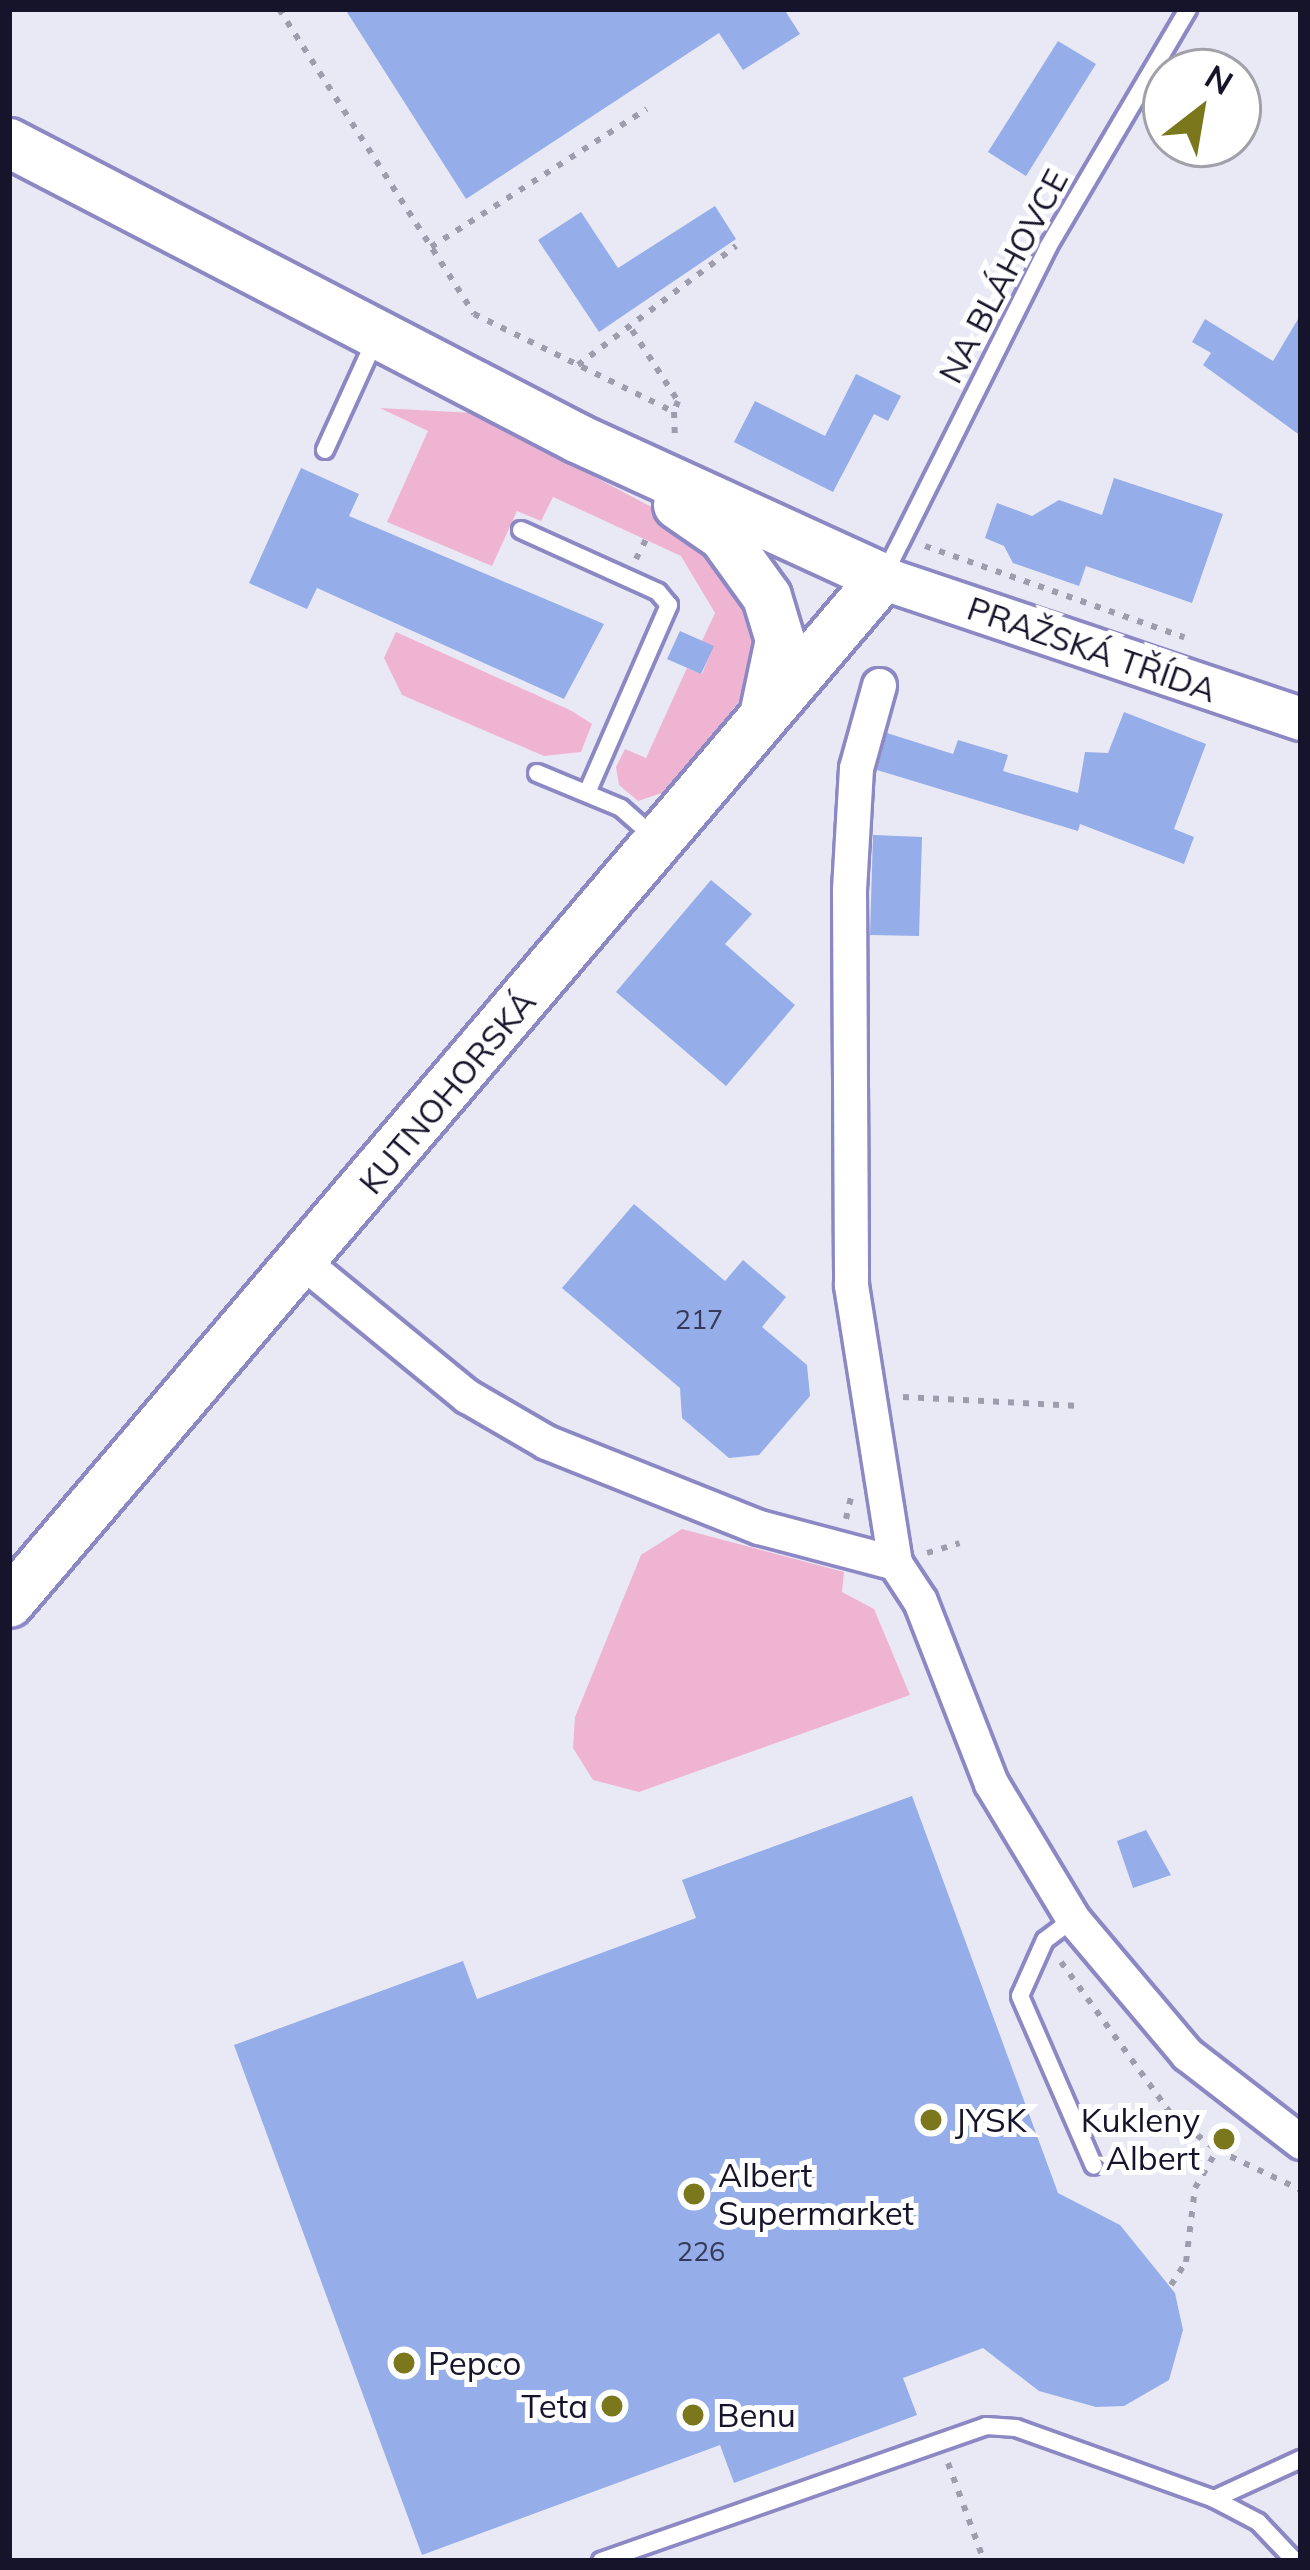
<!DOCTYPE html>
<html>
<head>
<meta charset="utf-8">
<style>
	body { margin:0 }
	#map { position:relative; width:1310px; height:2570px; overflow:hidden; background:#e9e9f6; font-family:Mulish,sans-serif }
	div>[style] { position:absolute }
	.green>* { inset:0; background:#f0b4d3 }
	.building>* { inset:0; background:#95ade8 }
	.path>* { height:6px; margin-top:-3px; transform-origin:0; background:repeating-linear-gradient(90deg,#9e9dad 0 6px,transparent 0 15px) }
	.roads { filter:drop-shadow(3px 0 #8c88c4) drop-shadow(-3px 0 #8c88c4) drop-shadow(0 3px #8c88c4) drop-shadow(0 -3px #8c88c4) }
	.service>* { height:16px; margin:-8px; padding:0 8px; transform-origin:8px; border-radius:8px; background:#fff }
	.minor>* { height:33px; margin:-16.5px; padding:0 16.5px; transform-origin:16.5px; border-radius:16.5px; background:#fff }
	.tertiary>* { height:42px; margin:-21px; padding:0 21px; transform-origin:21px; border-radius:21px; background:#fff }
	.secondary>* { height:48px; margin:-24px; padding:0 24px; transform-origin:24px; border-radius:24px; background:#fff }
	.dots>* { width:33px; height:33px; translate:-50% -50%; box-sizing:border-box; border:6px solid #fff; border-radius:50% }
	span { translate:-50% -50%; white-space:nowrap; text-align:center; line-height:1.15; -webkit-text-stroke:10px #fff; paint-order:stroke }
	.number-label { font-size:27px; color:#363a5a }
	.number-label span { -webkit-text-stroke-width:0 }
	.street-label { font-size:33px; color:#16142a }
	.poi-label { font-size:33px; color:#16142a }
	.left { translate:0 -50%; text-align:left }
	.right { translate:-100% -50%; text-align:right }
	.frame { position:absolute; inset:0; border:12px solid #16142a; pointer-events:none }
	.north { position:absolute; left:1142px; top:48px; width:120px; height:120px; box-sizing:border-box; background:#fff; border:3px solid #a2a1aa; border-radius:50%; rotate:31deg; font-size:33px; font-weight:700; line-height:48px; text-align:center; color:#16142a }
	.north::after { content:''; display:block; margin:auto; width:42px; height:54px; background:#7b771c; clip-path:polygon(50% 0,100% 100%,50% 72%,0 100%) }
</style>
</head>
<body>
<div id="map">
	<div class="green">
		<div style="clip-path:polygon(380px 408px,474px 413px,661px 512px,706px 547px,759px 624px,745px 694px,668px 791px,638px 801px,619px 785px,616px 767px,625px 749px,646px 758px,687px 668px,702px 674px,713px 647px,702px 641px,715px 613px,681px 556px,553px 497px,541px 521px,517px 511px,492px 566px,387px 522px,428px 431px)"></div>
		<div style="clip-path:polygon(396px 632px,572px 711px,592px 724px,581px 752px,544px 756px,402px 695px,384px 658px)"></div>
		<div style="clip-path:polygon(682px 1529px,844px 1572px,842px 1592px,874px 1609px,910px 1695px,639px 1792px,593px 1780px,573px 1748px,575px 1717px,641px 1555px)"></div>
	</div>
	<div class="building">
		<div style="clip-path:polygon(345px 9px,784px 9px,800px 34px,743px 70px,719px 33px,466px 199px)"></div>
		<div style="clip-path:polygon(1058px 41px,1096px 64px,1026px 176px,988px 152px)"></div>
		<div style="clip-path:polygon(715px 206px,736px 239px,599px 332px,538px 240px,581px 212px,618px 268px)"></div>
		<div style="clip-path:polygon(1301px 314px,1301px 436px,1203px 365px,1211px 353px,1192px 342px,1205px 319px,1273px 361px)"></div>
		<div style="clip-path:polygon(856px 374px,901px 396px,888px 421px,874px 414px,833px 492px,734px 442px,755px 401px,825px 436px)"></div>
		<div style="clip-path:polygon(301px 468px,359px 494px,349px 516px,604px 624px,564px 699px,317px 588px,307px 609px,249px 583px)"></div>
		<div style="clip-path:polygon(1114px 478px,1223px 514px,1192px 603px,1086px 566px,1079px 586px,1013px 563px,1004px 546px,985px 538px,997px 503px,1032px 516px,1059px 500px,1102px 515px)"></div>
		<div style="clip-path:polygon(680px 631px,714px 646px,701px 674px,667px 659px)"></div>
		<div style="clip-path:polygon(1124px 712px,1206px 744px,1174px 829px,1194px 837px,1184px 864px,1080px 824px,1078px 831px,877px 770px,887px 733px,953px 754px,958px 740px,1008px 755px,1003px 771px,1078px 793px,1085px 752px,1108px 753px)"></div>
		<div style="clip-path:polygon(873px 835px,922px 837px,919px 936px,870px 935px)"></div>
		<div style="clip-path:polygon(711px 880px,752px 914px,725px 944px,795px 1005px,726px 1086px,616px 992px)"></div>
		<div style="clip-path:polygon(634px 1204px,725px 1281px,743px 1260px,786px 1297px,762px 1327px,807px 1365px,810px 1396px,759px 1455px,729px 1458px,682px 1418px,680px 1388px,562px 1288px)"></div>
		<div style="clip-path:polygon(912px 1796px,1058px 2193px,1120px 2225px,1175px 2293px,1183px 2330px,1169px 2380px,1124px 2406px,1096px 2407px,1039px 2391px,983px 2348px,903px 2378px,917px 2415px,734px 2483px,720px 2445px,422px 2555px,234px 2045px,463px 1961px,477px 1999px,696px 1918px,682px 1880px)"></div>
		<div style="clip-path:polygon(1146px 1830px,1171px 1875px,1133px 1888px,1117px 1841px)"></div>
	</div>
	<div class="path">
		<div style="left:279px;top:9px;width:362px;rotate:57.4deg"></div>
		<div style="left:474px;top:314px;width:223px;rotate:26.1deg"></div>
		<div style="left:674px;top:412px;width:26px;rotate:88deg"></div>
		<div style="left:431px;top:247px;width:256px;rotate:-32.6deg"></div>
		<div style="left:632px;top:330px;width:85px;rotate:57.1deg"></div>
		<div style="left:678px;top:401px;width:12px;rotate:110deg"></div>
		<div style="left:578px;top:365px;width:198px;rotate:-37deg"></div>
		<div style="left:925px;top:546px;width:275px;rotate:19.4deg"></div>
		<div style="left:636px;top:559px;width:29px;rotate:-63deg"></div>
		<div style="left:903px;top:1397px;width:176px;rotate:2.9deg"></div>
		<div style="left:846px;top:1519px;width:27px;rotate:-77deg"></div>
		<div style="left:927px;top:1553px;width:34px;rotate:-17deg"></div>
		<div style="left:1061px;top:1962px;width:191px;rotate:54.1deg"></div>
		<div style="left:1173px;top:2117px;width:55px;rotate:36.9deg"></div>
		<div style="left:1217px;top:2150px;width:93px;rotate:25.5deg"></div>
		<div style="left:1171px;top:2285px;width:27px;rotate:-57deg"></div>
		<div style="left:1186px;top:2262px;width:75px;rotate:-83.1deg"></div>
		<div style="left:1195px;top:2188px;width:44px;rotate:-59.9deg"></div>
		<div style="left:948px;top:2463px;width:104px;rotate:69.8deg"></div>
	</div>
	<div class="roads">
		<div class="service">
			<div style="left:325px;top:450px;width:125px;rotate:-65.5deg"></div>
			<div style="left:521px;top:530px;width:150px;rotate:24.3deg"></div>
			<div style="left:658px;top:592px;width:17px;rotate:50deg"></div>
			<div style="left:669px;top:605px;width:205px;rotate:113.6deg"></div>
			<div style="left:885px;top:573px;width:364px;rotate:-63.4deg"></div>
			<div style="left:1048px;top:247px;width:276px;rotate:-59.5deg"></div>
			<div style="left:537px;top:773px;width:91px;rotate:22.6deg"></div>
			<div style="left:621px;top:808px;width:44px;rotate:41.3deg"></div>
			<div style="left:1073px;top:1919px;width:35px;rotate:143deg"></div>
			<div style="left:1045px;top:1940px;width:61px;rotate:114.1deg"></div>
			<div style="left:1020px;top:1996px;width:185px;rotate:66.5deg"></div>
			<div style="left:1214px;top:2499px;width:50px;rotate:27.6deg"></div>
			<div style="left:1258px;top:2522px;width:54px;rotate:46.5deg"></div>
			<div style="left:601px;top:2561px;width:408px;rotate:-19.3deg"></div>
			<div style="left:986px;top:2426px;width:30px;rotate:4deg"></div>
			<div style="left:1016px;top:2428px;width:210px;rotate:19.7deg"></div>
			<div style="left:1214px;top:2499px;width:96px;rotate:-24.7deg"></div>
		</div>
		<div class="minor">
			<div style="left:879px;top:685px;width:86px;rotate:105.5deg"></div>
			<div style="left:856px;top:768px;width:122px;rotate:93.3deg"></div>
			<div style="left:849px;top:890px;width:395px;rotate:89.7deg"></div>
			<div style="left:851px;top:1285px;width:281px;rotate:81deg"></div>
			<div style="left:303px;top:1262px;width:212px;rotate:39.3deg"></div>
			<div style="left:467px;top:1396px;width:91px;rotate:30.2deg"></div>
			<div style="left:546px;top:1442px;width:229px;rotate:21.8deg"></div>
			<div style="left:759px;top:1527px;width:141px;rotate:14.8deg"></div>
			<div style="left:895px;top:1563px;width:45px;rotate:56.7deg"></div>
			<div style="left:920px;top:1601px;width:195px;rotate:68.7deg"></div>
			<div style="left:991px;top:1783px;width:159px;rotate:58.9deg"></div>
			<div style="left:1073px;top:1919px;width:177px;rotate:49.8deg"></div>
			<div style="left:1187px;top:2054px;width:144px;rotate:37.7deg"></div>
		</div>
		<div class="tertiary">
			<div style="left:882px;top:578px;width:442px;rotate:18.6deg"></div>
		</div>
		<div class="secondary">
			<div style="left:9px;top:143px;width:642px;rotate:27.44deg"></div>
			<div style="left:579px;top:439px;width:333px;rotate:24.6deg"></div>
			<div style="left:882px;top:578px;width:1346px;rotate:130.42deg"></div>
			<div style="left:678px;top:505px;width:55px;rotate:34.6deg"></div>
			<div style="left:723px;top:536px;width:75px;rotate:54.2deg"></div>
			<div style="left:767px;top:597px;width:45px;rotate:73.2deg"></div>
			<div style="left:780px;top:640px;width:73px;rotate:101.9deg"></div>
		</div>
	</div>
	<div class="dots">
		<div style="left:931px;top:2120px;background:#7b771c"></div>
		<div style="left:1224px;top:2139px;background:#7b771c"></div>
		<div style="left:694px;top:2194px;background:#7b771c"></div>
		<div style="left:404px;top:2363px;background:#7b771c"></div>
		<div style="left:612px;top:2406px;background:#7b771c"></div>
		<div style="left:693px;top:2415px;background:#7b771c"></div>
	</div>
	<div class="number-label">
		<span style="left:699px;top:1320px">217</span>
		<span style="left:701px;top:2252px">226</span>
	</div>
	<div class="street-label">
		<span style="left:1003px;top:276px;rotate:-62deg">NA BLÁHOVCE</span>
		<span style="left:1092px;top:649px;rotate:19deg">PRAŽSKÁ TŘÍDA</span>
		<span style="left:447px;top:1092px;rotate:-50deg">KUTNOHORSKÁ</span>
	</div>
	<div class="poi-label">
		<span class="left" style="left:955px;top:2120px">JYSK</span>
		<span class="right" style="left:1200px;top:2139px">Kukleny<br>Albert</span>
		<span class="left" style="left:718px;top:2194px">Albert<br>Supermarket</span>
		<span class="left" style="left:428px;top:2363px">Pepco</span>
		<span class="right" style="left:588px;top:2406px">Teta</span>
		<span class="left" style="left:717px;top:2415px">Benu</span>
	</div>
	<div class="frame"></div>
	<div class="north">N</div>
</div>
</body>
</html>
